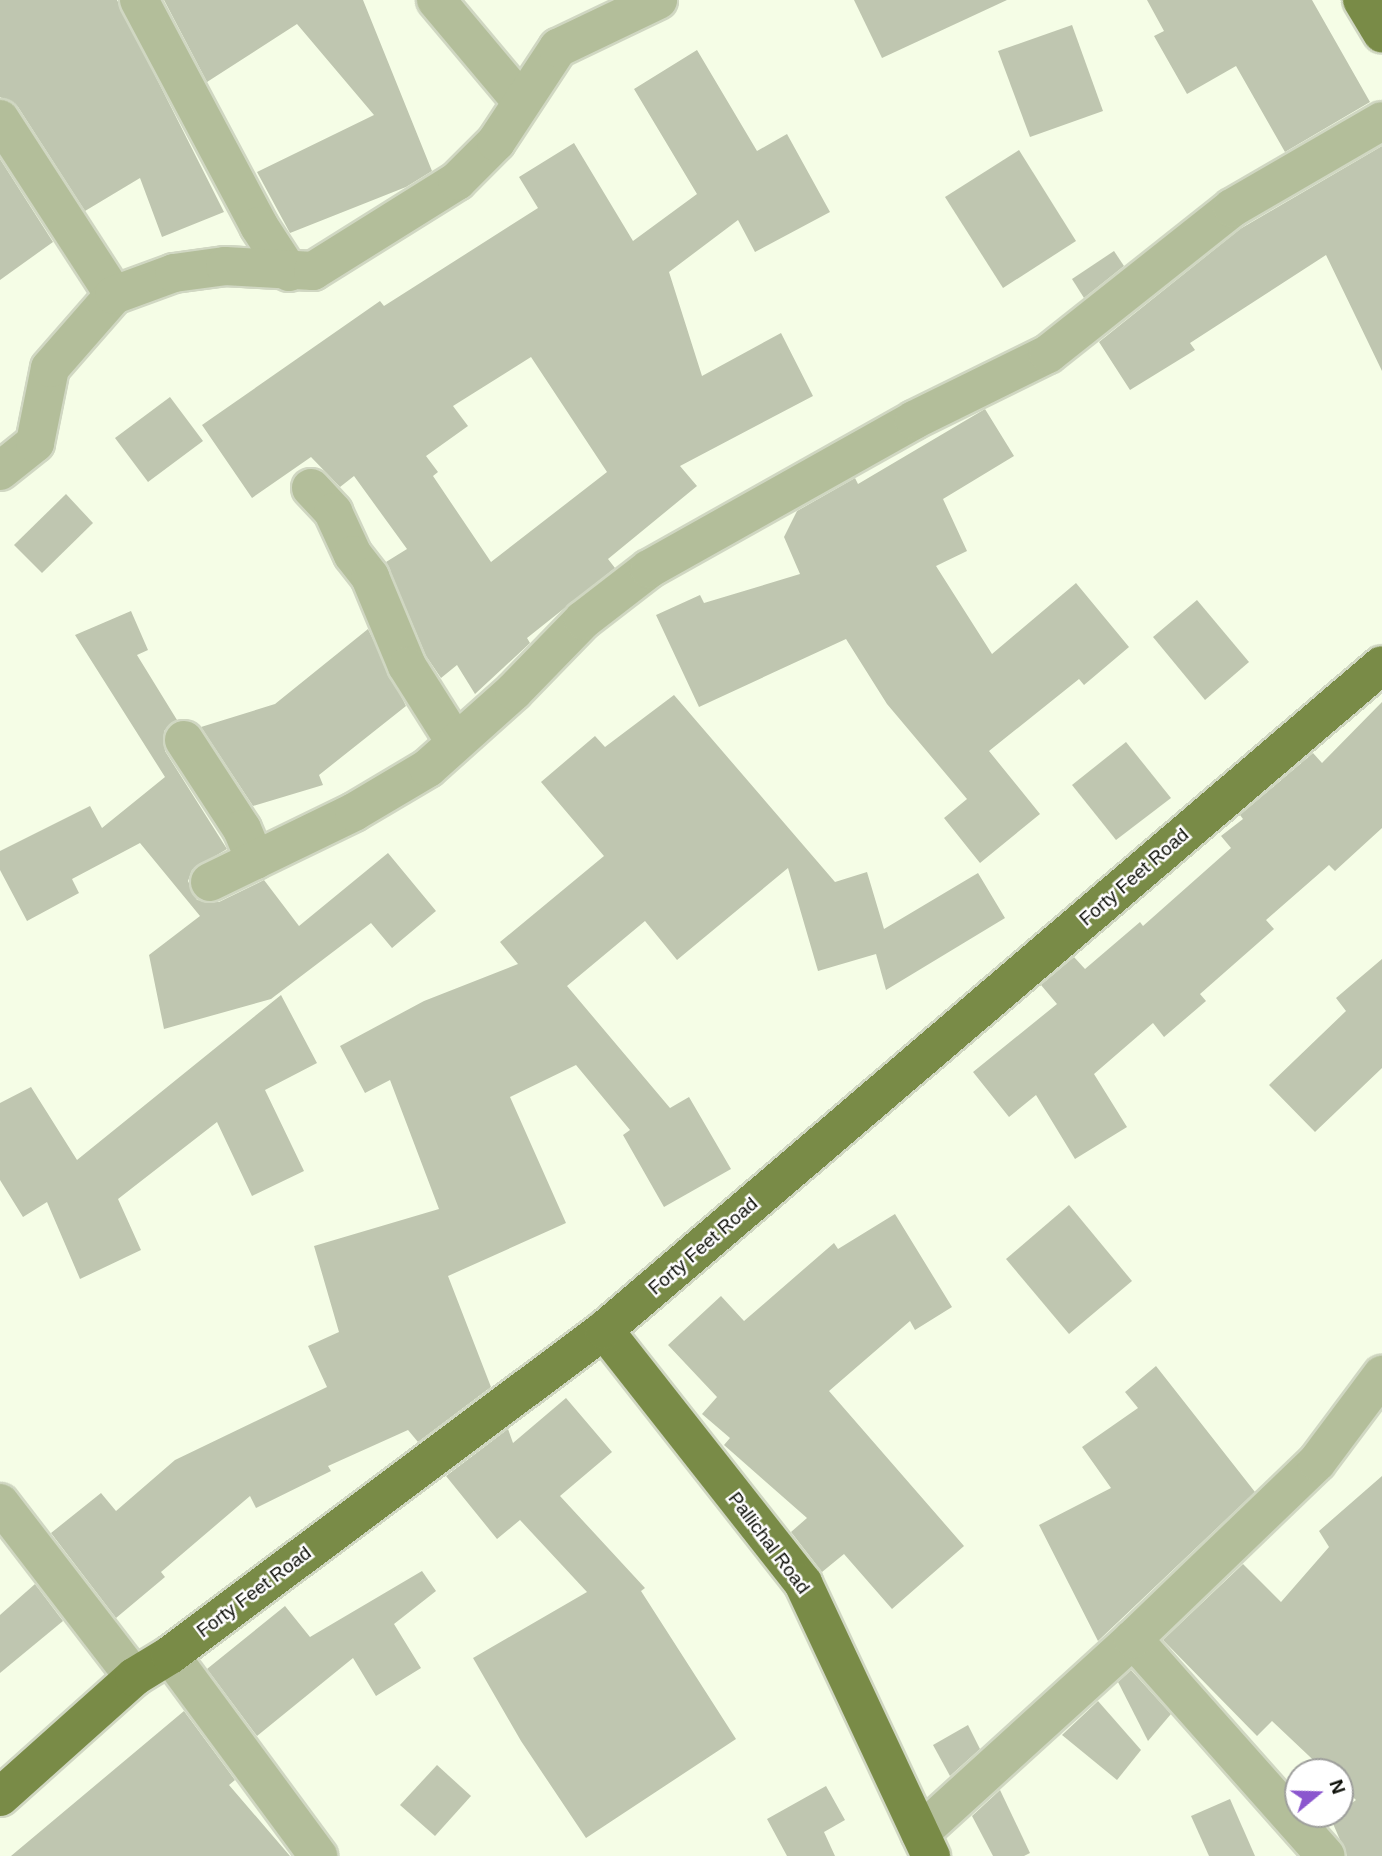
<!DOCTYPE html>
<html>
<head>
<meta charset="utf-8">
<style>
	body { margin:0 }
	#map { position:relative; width:1382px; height:1856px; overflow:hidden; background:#f5fde6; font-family:Helvetica,sans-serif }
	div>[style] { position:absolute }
	.building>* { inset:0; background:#bfc6b0 }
	.roads { filter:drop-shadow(2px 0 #d0d7c2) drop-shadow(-2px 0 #d0d7c2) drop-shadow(0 2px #d0d7c2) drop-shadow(0 -2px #d0d7c2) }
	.minor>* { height:38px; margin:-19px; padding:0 19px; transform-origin:19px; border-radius:19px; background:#b3be9a }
	.major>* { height:38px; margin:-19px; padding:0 19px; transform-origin:19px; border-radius:19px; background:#798b47 }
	span { translate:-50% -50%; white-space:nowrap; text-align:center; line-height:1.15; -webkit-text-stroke:5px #fff; paint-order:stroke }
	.street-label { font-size:19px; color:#0d0f08 }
	.north { position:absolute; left:1284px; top:1758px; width:70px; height:70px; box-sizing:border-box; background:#fff; border:2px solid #9e9f9c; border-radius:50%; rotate:71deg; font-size:19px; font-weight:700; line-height:28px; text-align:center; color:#0d0f08 }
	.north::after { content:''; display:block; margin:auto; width:24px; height:32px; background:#8b56ce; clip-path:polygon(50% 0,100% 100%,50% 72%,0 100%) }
</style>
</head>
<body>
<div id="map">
	<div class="building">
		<div style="clip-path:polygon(0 0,117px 0,224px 212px,162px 237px,140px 178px,85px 211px,18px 107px,0 97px)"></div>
		<div style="clip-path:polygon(164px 0,363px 0,432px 171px,406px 187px,290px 233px,257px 172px,374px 115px,297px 24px,207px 82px)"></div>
		<div style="clip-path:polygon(854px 0,1007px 0,882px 58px)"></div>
		<div style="clip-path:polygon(1147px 0,1312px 0,1370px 102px,1285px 152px,1236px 66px,1187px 94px,1154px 36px,1164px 31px)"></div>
		<div style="clip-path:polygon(1072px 25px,1103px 111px,1030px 137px,998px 51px)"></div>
		<div style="clip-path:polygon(evenodd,697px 50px,757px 151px,787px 134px,830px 212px,755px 252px,738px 220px,669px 272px,702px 376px,781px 333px,813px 396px,680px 466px,697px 486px,608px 559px,615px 568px,527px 638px,530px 643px,475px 694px,457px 665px,441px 678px,426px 656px,386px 562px,407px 549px,354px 476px,340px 487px,311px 457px,252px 498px,202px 425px,380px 301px,384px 306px,538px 208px,519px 177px,574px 143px,633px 241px,697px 194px,634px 89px,697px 50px,531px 357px,607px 472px,491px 562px,433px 476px,438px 472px,426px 456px,468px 426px,453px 406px,531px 357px)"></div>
		<div style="clip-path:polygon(1382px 146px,1382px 371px,1326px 255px,1190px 343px,1195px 350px,1130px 390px,1099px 342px,1240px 229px)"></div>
		<div style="clip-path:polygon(1019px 150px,1076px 241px,1003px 288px,945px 197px)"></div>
		<div style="clip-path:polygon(0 159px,53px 242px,0 280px)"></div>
		<div style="clip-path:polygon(1114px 251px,1124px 266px,1084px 298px,1072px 279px)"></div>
		<div style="clip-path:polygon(170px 397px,203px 441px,148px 482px,115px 438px)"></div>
		<div style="clip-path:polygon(985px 409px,1014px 456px,943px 499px,967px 551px,936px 566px,992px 654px,1076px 583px,1129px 647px,1084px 685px,1079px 679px,989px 751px,1040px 814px,980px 863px,944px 818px,967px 799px,887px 704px,846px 639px,699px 707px,656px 615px,700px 595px,704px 603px,800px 574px,784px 537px,797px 511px,855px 478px,858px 484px)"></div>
		<div style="clip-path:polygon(66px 494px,93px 523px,42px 573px,14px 545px)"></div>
		<div style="clip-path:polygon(1197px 600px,1249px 662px,1205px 700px,1153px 637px)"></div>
		<div style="clip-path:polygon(131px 611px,148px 650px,137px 655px,177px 720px,164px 731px,165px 751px,227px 849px,192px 870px,188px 881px,197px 900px,219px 902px,264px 880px,299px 926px,388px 853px,436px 911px,392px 948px,371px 923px,271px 999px,164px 1029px,149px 955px,200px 916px,140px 843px,72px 879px,79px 893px,27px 921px,0 870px,0 851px,90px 806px,102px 828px,165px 777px,75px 635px)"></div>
		<div style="clip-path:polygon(368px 629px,406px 706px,319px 775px,323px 785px,253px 806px,201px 727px,275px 704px)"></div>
		<div style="clip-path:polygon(674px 695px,835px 882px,867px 872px,884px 929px,978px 873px,1005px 918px,886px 990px,876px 954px,818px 971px,788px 868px,677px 960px,645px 921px,567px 986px,670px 1108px,689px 1097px,731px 1169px,664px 1207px,623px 1135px,630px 1130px,576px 1065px,510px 1097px,566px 1223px,448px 1276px,491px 1387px,418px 1442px,408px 1430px,328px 1466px,331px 1471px,256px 1508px,250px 1496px,161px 1572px,165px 1577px,116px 1618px,51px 1533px,101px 1493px,116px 1511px,175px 1460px,327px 1387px,308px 1346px,339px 1332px,314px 1246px,439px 1209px,390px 1080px,365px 1093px,340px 1046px,424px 1001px,518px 964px,500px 942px,604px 856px,541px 782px,595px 736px,605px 747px)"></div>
		<div style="clip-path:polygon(1382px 702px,1382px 828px,1335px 871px,1329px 865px,1266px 920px,1274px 929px,1200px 994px,1206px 1001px,1164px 1037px,1153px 1023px,1094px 1074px,1127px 1127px,1075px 1159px,1036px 1095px,1009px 1117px,973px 1072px,1057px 1004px,1041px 985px,1074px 957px,1085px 969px,1140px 922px,1143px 926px,1231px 848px,1221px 836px,1243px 819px,1240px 815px,1313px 753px,1322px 763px)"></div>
		<div style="clip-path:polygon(1126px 742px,1171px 798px,1116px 840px,1072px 785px)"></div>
		<div style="clip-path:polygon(1382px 959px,1382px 1068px,1315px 1132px,1269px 1085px,1346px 1011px,1336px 998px)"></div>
		<div style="clip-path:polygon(281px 995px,317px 1063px,265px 1090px,304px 1171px,252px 1196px,217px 1122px,118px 1199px,141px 1250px,80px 1279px,47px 1202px,23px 1217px,0 1180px,0 1103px,31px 1087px,77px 1160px)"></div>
		<div style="clip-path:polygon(1069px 1205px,1132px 1281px,1069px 1334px,1006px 1259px)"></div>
		<div style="clip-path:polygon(895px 1214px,952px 1307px,915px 1330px,910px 1321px,829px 1391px,964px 1546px,892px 1609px,844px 1554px,822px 1572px,791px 1532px,807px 1518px,724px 1445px,730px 1438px,702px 1414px,717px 1397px,668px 1345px,721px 1296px,744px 1321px,834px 1243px,838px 1249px)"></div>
		<div style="clip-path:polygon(1156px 1366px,1255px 1492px,1098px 1641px,1039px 1525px,1111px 1488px,1082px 1447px,1138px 1408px,1125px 1392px)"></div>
		<div style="clip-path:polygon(566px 1398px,612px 1452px,560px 1496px,645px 1588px,641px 1591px,736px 1739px,586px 1838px,521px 1741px,473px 1658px,587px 1592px,520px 1520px,497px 1539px,446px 1476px,508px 1429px,513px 1443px)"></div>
		<div style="clip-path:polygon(1382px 1476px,1382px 1856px,1347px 1856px,1331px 1819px,1356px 1800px,1340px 1785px,1340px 1772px,1326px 1772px,1272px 1721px,1257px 1736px,1163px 1640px,1243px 1564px,1281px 1602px,1329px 1547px,1319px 1531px)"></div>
		<div style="clip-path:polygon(422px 1571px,436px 1591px,394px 1624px,421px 1668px,376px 1696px,353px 1658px,257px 1736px,207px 1669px,285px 1606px,310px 1637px)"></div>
		<div style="clip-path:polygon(35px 1584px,63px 1621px,0 1673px,0 1615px)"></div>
		<div style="clip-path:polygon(1131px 1670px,1171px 1714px,1148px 1741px,1118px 1682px)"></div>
		<div style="clip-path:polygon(1098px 1701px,1141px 1750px,1117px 1780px,1062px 1735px)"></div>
		<div style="clip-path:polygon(184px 1711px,235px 1780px,229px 1785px,290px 1856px,11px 1856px)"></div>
		<div style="clip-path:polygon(968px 1725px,980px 1749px,950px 1776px,933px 1745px)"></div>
		<div style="clip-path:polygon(437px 1765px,471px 1796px,435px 1836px,400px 1805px)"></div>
		<div style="clip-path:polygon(826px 1786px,845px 1820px,824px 1832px,835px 1856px,787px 1856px,767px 1819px)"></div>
		<div style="clip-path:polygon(1000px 1790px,1030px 1853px,1024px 1856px,993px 1856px,972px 1816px)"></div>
		<div style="clip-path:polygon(1230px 1799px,1255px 1856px,1209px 1856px,1191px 1816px)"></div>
	</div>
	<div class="roads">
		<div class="minor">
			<div style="left:139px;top:0;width:256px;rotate:62deg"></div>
			<div style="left:259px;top:226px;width:55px;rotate:56.9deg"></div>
			<div style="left:436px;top:0;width:131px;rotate:50deg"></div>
			<div style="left:0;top:119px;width:210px;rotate:57.1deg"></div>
			<div style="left:0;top:471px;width:45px;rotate:-38.7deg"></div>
			<div style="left:35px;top:443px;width:76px;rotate:-78.7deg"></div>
			<div style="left:50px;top:368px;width:97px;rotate:-48.8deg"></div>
			<div style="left:114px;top:295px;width:64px;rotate:-20.1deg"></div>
			<div style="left:174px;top:273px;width:51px;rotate:-7.8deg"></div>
			<div style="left:225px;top:266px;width:88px;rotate:3.3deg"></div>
			<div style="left:313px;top:271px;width:170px;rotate:-32deg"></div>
			<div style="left:457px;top:181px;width:55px;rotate:-45deg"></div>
			<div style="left:496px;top:142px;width:113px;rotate:-56.6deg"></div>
			<div style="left:558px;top:48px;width:111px;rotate:-25.6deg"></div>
			<div style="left:311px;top:488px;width:33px;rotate:47deg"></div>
			<div style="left:333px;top:512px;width:47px;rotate:65.1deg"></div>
			<div style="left:353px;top:555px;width:28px;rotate:52deg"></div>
			<div style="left:370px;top:577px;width:96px;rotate:67.4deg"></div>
			<div style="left:407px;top:666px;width:90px;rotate:57.7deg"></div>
			<div style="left:184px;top:740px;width:106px;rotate:56.9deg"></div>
			<div style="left:242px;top:829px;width:34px;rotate:67deg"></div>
			<div style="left:210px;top:882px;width:160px;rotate:-25.9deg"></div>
			<div style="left:354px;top:812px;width:86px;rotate:-30.7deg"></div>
			<div style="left:428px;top:768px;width:115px;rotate:-41.8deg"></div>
			<div style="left:514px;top:691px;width:99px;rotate:-45.8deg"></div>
			<div style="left:583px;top:620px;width:83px;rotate:-37.7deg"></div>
			<div style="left:649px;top:569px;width:304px;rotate:-29.3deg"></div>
			<div style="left:914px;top:420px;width:149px;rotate:-26.2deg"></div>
			<div style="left:1048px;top:354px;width:235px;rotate:-38.4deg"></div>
			<div style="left:1232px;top:208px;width:173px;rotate:-30.1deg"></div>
			<div style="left:0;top:1503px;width:220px;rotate:52.4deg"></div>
			<div style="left:1133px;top:1639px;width:290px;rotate:48.4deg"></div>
			<div style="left:170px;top:1655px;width:250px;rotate:53.6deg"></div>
			<div style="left:920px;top:1833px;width:288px;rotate:-42.3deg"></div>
			<div style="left:1133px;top:1639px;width:255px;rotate:-43.9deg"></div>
			<div style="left:1317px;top:1462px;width:109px;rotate:-53.2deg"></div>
		</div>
		<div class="major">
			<div style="left:1362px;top:0;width:39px;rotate:59deg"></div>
			<div style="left:604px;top:1330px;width:322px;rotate:51.8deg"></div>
			<div style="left:803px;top:1583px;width:302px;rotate:64.9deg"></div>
			<div style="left:0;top:1797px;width:180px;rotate:-41.8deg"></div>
			<div style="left:134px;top:1677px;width:42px;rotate:-31.4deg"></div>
			<div style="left:170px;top:1655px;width:542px;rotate:-36.83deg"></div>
			<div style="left:604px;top:1330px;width:1023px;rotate:-40.52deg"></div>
		</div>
	</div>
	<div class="street-label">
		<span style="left:1134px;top:877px;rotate:-41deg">Forty Feet Road</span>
		<span style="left:703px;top:1246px;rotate:-41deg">Forty Feet Road</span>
		<span style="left:769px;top:1543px;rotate:53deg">Pallichal Road</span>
		<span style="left:254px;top:1592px;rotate:-37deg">Forty Feet Road</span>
	</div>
	<div class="north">N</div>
</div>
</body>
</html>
